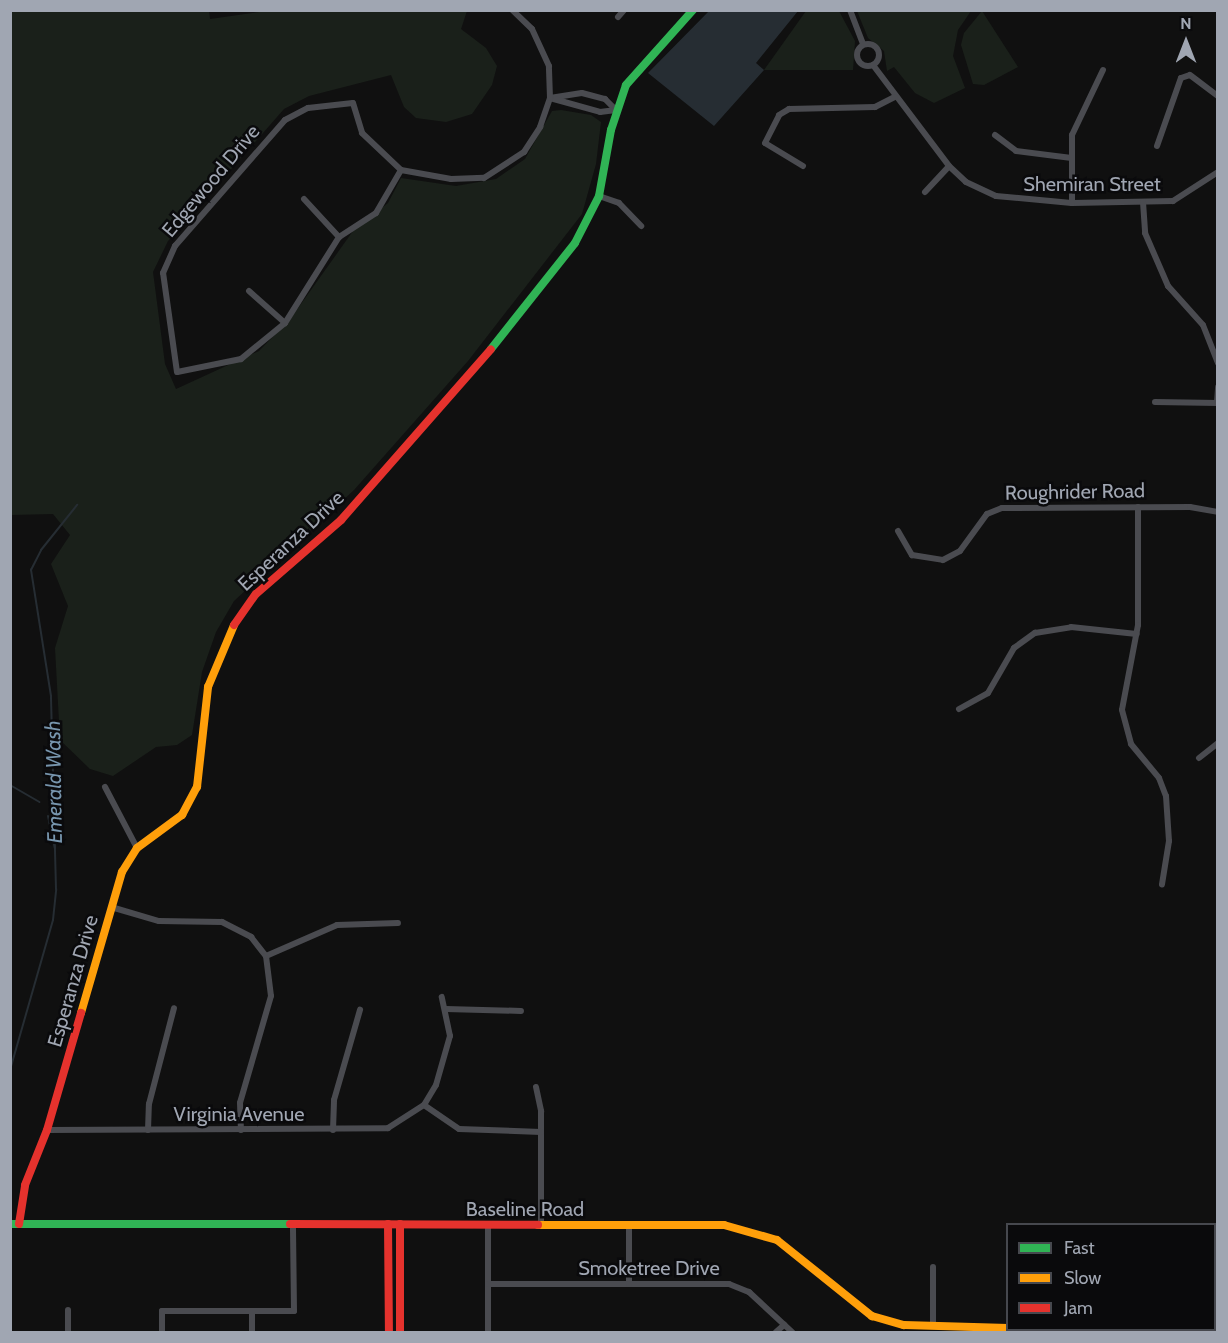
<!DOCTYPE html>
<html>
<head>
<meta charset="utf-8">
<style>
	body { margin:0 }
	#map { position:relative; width:1228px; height:1343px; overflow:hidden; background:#101010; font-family:Cabin,sans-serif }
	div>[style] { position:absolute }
	.green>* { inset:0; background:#1a201a }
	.water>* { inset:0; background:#262d33 }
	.stream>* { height:2px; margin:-1px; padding:0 1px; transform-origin:1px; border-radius:1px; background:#262d33 }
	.street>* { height:6px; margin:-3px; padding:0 3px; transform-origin:3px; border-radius:3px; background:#4a4b50 }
	.street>.ring { margin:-3px; padding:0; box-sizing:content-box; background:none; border:6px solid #4a4b50; border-radius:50% }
	.fast>* { height:8px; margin:-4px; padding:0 4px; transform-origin:4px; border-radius:4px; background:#30b455 }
	.slow>* { height:8px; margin:-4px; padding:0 4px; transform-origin:4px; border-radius:4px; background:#ff9f0a }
	.jam>* { height:8px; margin:-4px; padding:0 4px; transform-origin:4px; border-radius:4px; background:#e5322d }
	span { translate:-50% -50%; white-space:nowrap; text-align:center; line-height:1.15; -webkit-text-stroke:5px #0a0a0c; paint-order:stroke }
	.street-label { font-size:20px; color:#a0a6b2 }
	.water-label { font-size:21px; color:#7795ad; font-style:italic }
	.frame { position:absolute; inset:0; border:12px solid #a0a6b2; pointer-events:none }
	.legend { position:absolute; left:1006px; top:1223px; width:210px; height:108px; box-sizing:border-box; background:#0a0a0c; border:2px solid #46484e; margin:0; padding:8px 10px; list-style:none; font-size:18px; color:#a0a6b2 }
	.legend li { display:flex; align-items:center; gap:12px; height:30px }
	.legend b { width:30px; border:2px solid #46484e }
	.north { position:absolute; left:1156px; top:12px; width:60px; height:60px; -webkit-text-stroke:4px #0a0a0c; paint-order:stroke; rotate:0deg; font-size:16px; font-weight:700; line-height:24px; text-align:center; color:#a0a6b2 }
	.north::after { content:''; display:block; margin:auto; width:21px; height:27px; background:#a0a6b2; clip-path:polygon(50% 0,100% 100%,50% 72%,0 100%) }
</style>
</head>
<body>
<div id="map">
	<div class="green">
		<div style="clip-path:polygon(209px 10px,210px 19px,273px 10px,467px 11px,461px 29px,486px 48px,497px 66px,492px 85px,472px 114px,446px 122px,416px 118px,404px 107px,391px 75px,309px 96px,284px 109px,168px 241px,153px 272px,165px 364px,176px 389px,259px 351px,291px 318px,353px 231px,388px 203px,401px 178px,456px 186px,496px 179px,525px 159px,552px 111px,561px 110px,591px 115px,601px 122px,596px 164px,582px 214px,468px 361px,354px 490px,234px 601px,216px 632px,202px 672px,192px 735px,177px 745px,156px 747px,113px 776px,90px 769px,60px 740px,55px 648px,68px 606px,51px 564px,70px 535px,53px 514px,11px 515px,10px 11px)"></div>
		<div style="clip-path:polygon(806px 11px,839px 11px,855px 41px,853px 70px,764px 70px)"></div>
		<div style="clip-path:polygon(857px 11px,971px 11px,958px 30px,953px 56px,965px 88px,934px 103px,915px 93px,894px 67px,887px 71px,884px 51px,868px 38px)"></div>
		<div style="clip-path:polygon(982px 11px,1018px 67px,984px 85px,973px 84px,961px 45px,964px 33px)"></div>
	</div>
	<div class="water">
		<div style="clip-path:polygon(709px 11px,798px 11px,756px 63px,764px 70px,714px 126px,648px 73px)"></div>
	</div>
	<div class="stream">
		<div style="left:10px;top:785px;width:34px;rotate:30deg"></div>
		<div style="left:48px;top:816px;width:33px;rotate:78deg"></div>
		<div style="left:10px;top:1070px;width:156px;rotate:-74deg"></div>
		<div style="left:53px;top:920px;width:31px;rotate:-84deg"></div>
		<div style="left:56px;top:889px;width:193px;rotate:-91.5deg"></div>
		<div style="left:51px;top:696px;width:128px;rotate:-99deg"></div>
		<div style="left:31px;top:570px;width:22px;rotate:-63deg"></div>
		<div style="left:41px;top:550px;width:58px;rotate:-51.3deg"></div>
	</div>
	<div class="street">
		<div style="left:850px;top:10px;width:36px;rotate:69deg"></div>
		<div style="left:618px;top:17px;width:9px;rotate:-49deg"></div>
		<div class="ring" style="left:857px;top:44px;width:16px;height:16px"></div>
		<div style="left:873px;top:65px;width:126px;rotate:53deg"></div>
		<div style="left:949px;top:166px;width:23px;rotate:43deg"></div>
		<div style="left:966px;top:182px;width:33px;rotate:25deg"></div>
		<div style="left:996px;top:196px;width:76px;rotate:5.3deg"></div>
		<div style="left:1072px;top:203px;width:101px;rotate:-1.1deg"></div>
		<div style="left:1173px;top:201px;width:54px;rotate:-32.8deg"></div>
		<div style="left:550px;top:98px;width:32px;rotate:-9deg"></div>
		<div style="left:582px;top:93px;width:24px;rotate:15deg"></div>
		<div style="left:605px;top:99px;width:16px;rotate:45deg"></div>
		<div style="left:550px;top:98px;width:52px;rotate:15.6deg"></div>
		<div style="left:600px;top:112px;width:16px;rotate:-7deg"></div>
		<div style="left:995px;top:135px;width:26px;rotate:37deg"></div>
		<div style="left:1016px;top:151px;width:56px;rotate:7.1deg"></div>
		<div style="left:1157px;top:146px;width:72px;rotate:-70.6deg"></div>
		<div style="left:1181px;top:78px;width:9px;rotate:-18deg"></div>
		<div style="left:1190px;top:75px;width:35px;rotate:37deg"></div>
		<div style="left:803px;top:166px;width:44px;rotate:-148.8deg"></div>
		<div style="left:765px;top:143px;width:31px;rotate:-63deg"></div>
		<div style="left:779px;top:115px;width:12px;rotate:-31deg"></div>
		<div style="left:789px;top:109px;width:86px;rotate:-1.3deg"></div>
		<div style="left:875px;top:107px;width:22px;rotate:-27deg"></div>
		<div style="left:401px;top:170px;width:50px;rotate:120.2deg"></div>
		<div style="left:376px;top:213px;width:44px;rotate:147deg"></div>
		<div style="left:339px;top:237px;width:102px;rotate:122.1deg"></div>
		<div style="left:285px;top:323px;width:57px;rotate:140.7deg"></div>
		<div style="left:241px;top:359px;width:65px;rotate:168.5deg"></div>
		<div style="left:177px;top:372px;width:100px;rotate:-98deg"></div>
		<div style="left:163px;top:273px;width:30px;rotate:-66deg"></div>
		<div style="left:175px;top:246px;width:167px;rotate:-48.9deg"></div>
		<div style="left:285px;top:120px;width:26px;rotate:-28deg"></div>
		<div style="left:308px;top:108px;width:45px;rotate:-6.3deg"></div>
		<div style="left:353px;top:103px;width:31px;rotate:73deg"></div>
		<div style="left:362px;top:133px;width:54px;rotate:43.5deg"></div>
		<div style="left:401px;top:170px;width:51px;rotate:10.2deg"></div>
		<div style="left:451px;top:179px;width:33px;rotate:-2deg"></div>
		<div style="left:484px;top:178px;width:48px;rotate:-33deg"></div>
		<div style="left:524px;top:152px;width:30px;rotate:-57deg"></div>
		<div style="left:540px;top:127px;width:31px;rotate:-71deg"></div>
		<div style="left:550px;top:98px;width:32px;rotate:-92deg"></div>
		<div style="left:549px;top:66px;width:41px;rotate:-114.7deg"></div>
		<div style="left:532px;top:29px;width:28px;rotate:-136deg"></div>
		<div style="left:925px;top:192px;width:35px;rotate:-47deg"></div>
		<div style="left:599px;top:196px;width:21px;rotate:19deg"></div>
		<div style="left:619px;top:203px;width:32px;rotate:46deg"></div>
		<div style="left:304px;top:199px;width:52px;rotate:47.4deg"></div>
		<div style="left:1143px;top:202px;width:31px;rotate:86deg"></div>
		<div style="left:1145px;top:233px;width:58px;rotate:66.5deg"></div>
		<div style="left:1168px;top:286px;width:52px;rotate:48.1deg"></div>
		<div style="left:1203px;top:325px;width:41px;rotate:68.5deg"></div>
		<div style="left:1072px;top:203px;width:68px;rotate:-90deg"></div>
		<div style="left:1072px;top:135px;width:72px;rotate:-64.5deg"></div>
		<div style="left:249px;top:291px;width:48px;rotate:41.6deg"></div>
		<div style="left:1155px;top:402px;width:63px;rotate:0.9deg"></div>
		<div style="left:1217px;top:403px;width:16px;rotate:-86deg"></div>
		<div style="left:1138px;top:507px;width:118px;rotate:90deg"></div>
		<div style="left:1138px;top:625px;width:86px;rotate:100.7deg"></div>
		<div style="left:1122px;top:710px;width:35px;rotate:75deg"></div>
		<div style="left:1131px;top:744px;width:44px;rotate:50.5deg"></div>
		<div style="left:1159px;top:778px;width:19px;rotate:69deg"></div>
		<div style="left:1166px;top:796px;width:45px;rotate:86.2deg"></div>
		<div style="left:1169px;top:841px;width:44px;rotate:99.2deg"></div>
		<div style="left:898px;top:531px;width:28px;rotate:60deg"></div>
		<div style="left:912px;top:555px;width:31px;rotate:9deg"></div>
		<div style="left:943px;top:560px;width:19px;rotate:-28deg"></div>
		<div style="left:960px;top:551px;width:46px;rotate:-53.9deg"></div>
		<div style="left:987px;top:514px;width:16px;rotate:-22deg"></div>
		<div style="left:1002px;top:508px;width:188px;rotate:-0.3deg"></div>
		<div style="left:1190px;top:507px;width:28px;rotate:10deg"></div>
		<div style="left:959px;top:709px;width:33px;rotate:-29deg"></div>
		<div style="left:988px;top:693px;width:52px;rotate:-60deg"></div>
		<div style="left:1014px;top:648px;width:26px;rotate:-36deg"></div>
		<div style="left:1035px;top:633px;width:36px;rotate:-9deg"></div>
		<div style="left:1071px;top:627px;width:66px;rotate:6.1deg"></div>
		<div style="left:1199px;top:758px;width:24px;rotate:-38deg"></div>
		<div style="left:105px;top:787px;width:69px;rotate:62.3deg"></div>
		<div style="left:111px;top:907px;width:50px;rotate:16.3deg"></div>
		<div style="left:159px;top:921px;width:63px;rotate:0.9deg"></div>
		<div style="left:222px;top:922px;width:33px;rotate:27deg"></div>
		<div style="left:251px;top:937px;width:24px;rotate:52deg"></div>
		<div style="left:266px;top:956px;width:40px;rotate:82.9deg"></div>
		<div style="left:271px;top:996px;width:111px;rotate:106.2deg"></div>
		<div style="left:240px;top:1103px;width:27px;rotate:88deg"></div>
		<div style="left:266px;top:956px;width:77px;rotate:-23.6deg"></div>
		<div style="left:337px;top:925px;width:61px;rotate:-1.9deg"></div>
		<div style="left:446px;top:1009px;width:75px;rotate:1.5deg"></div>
		<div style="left:536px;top:1087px;width:25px;rotate:78deg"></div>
		<div style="left:541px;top:1111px;width:114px;rotate:90deg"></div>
		<div style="left:424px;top:1105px;width:42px;rotate:34.4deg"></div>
		<div style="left:459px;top:1129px;width:82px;rotate:2.1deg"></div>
		<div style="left:47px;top:1130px;width:341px;rotate:-0.3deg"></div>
		<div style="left:388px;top:1128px;width:43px;rotate:-32.6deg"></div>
		<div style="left:424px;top:1105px;width:23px;rotate:-59deg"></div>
		<div style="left:436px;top:1085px;width:51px;rotate:-74.1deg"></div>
		<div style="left:450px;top:1036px;width:40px;rotate:-102deg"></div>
		<div style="left:148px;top:1130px;width:26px;rotate:-88deg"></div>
		<div style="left:149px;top:1104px;width:99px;rotate:-75.4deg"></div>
		<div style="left:333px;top:1130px;width:30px;rotate:-88deg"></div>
		<div style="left:334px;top:1100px;width:94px;rotate:-73.9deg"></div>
		<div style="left:488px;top:1225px;width:107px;rotate:90deg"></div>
		<div style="left:933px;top:1267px;width:59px;rotate:90deg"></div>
		<div style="left:488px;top:1284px;width:241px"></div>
		<div style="left:729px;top:1284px;width:22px;rotate:22deg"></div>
		<div style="left:749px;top:1292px;width:59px;rotate:42.9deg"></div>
		<div style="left:629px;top:1284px;width:59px;rotate:-90deg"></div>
		<div style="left:68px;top:1310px;width:22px;rotate:90deg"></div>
		<div style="left:252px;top:1311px;width:21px;rotate:90deg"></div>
		<div style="left:162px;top:1332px;width:21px;rotate:-90deg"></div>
		<div style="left:162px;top:1311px;width:132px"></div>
		<div style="left:294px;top:1311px;width:86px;rotate:-90.7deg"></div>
		<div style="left:776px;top:1332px;width:11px;rotate:-41deg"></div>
		<div style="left:1025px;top:1332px;width:2px;rotate:-90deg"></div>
	</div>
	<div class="fast">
		<div style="left:491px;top:349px;width:135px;rotate:-51.6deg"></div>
		<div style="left:575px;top:243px;width:53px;rotate:-62.9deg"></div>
		<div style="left:599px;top:196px;width:67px;rotate:-79.7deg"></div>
		<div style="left:611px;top:130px;width:47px;rotate:-71.6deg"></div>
		<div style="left:626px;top:85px;width:101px;rotate:-48.2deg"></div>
		<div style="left:10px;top:1224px;width:280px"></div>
		<div style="left:1214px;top:1328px;width:4px"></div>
	</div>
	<div class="slow">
		<div style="left:81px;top:1013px;width:147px;rotate:-73.8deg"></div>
		<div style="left:122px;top:872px;width:28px;rotate:-58deg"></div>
		<div style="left:137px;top:848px;width:56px;rotate:-36.3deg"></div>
		<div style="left:182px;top:815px;width:32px;rotate:-62deg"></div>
		<div style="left:197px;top:787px;width:101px;rotate:-83.7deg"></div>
		<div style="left:208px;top:687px;width:67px;rotate:-67.2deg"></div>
		<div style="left:538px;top:1225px;width:186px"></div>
		<div style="left:724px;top:1225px;width:55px;rotate:15.8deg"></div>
		<div style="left:777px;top:1240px;width:122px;rotate:38.7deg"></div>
		<div style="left:872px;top:1316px;width:33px;rotate:16deg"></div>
		<div style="left:904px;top:1325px;width:104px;rotate:1.7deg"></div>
	</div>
	<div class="jam">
		<div style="left:234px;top:625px;width:38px;rotate:-55deg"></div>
		<div style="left:256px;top:594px;width:113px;rotate:-41deg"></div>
		<div style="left:341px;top:520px;width:227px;rotate:-48.7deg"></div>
		<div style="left:19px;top:1224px;width:39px;rotate:-81deg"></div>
		<div style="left:25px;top:1185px;width:59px;rotate:-68.2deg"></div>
		<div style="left:47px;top:1130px;width:122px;rotate:-73.8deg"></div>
		<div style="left:290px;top:1224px;width:248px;rotate:0.2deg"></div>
		<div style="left:388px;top:1224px;width:108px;rotate:89.5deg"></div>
		<div style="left:400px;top:1224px;width:108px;rotate:90deg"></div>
	</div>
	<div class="street-label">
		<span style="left:211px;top:181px;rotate:-50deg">Edgewood Drive</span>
		<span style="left:1092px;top:184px">Shemiran Street</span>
		<span style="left:1075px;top:492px;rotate:-1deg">Roughrider Road</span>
		<span style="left:291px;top:541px;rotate:-43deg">Esperanza Drive</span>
		<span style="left:73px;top:981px;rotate:-74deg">Esperanza Drive</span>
		<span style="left:239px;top:1114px">Virginia Avenue</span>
		<span style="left:525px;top:1209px">Baseline Road</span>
		<span style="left:649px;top:1268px">Smoketree Drive</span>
	</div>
	<div class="water-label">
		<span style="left:54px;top:782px;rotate:-91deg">Emerald Wash</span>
	</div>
	<div class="frame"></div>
	<ul class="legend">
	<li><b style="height:8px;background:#30b455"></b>Fast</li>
	<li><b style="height:8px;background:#ff9f0a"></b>Slow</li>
	<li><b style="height:8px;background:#e5322d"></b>Jam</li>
	</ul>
	<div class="north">N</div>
</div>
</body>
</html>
